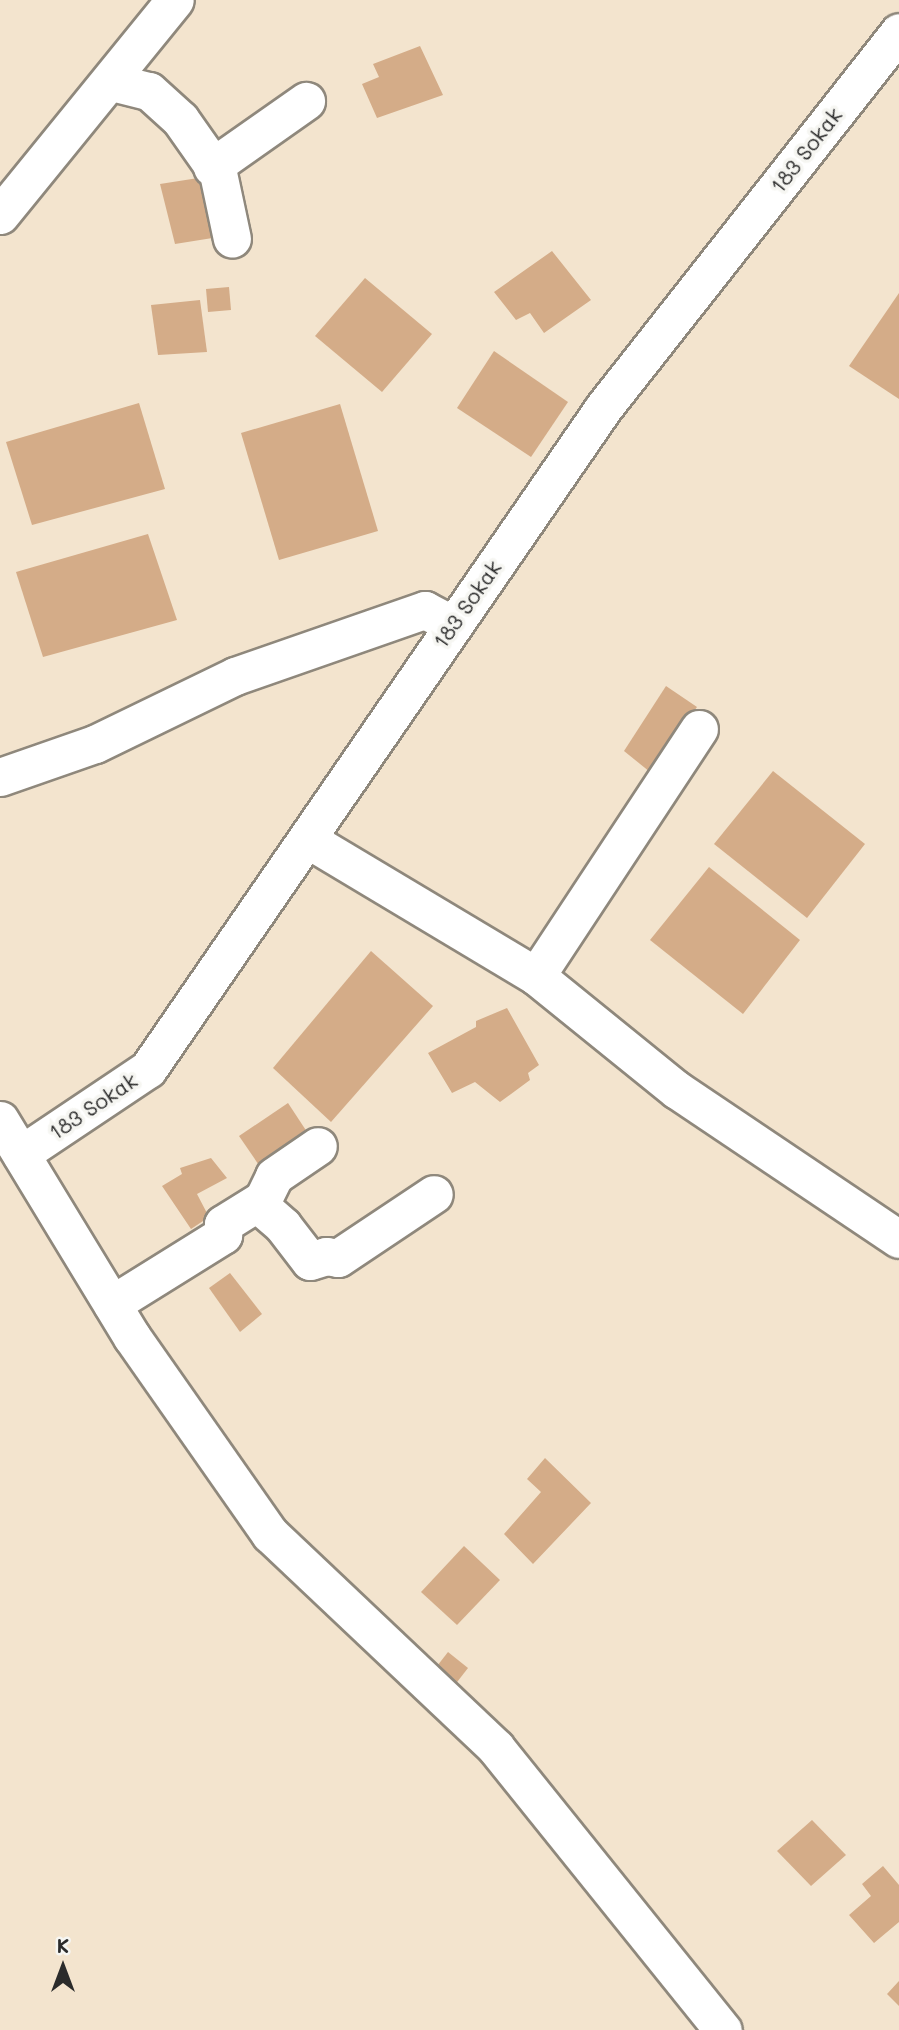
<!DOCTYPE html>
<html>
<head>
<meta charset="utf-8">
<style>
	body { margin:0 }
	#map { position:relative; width:899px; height:2030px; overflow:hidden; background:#f3e4ce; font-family:Mali,sans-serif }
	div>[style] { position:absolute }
	.building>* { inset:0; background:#d4ac88 }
	.roads { filter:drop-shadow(2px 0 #8f887c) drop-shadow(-2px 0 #8f887c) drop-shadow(0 2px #8f887c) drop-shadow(0 -2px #8f887c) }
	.minor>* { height:37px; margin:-18.5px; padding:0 18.5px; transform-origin:18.5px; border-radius:18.5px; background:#fff }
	span { translate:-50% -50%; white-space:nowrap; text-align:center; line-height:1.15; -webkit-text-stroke:7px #f6f6f2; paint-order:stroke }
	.street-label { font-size:21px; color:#2b2b2b }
	.north { position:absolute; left:28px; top:1932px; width:70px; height:70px; -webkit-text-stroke:5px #f6f6f2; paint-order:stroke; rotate:0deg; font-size:19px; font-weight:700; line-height:28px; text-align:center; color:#2b2b2b }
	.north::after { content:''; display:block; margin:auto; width:24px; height:32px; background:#2b2b2b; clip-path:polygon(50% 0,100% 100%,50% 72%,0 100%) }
</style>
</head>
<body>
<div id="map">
	<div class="building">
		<div style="clip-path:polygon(420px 46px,443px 95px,377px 118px,362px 84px,379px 77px,373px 64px)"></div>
		<div style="clip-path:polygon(211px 176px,225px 236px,175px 244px,160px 184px)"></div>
		<div style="clip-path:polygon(552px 251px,591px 300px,544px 333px,530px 313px,516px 320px,494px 292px)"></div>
		<div style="clip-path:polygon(365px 278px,432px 334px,382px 392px,315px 336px)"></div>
		<div style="clip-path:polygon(229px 287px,231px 310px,208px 312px,206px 289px)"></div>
		<div style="clip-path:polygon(899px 293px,899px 399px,849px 366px)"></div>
		<div style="clip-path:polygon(200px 300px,207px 352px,158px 355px,151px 305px)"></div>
		<div style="clip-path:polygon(494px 351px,568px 402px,531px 457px,457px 408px)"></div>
		<div style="clip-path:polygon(139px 403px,165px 489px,32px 525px,6px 442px)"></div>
		<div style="clip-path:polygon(340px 404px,378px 531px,279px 560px,241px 433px)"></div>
		<div style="clip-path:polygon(148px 534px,177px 620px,43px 657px,16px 572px)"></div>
		<div style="clip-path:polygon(666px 686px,697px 707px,650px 772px,624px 751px)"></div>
		<div style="clip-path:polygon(773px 771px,865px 844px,807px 918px,714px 844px)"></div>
		<div style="clip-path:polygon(709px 867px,800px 940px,743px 1014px,650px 940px)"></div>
		<div style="clip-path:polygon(371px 951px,433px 1006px,331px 1122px,273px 1068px)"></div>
		<div style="clip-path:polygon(507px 1008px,539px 1065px,528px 1073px,530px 1080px,500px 1102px,475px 1082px,452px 1093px,428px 1053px,476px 1027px,476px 1021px)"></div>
		<div style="clip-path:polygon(288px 1103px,311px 1138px,263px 1171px,239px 1136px)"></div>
		<div style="clip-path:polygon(211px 1158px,227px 1178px,197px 1194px,209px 1217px,191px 1229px,162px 1186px,182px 1174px,180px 1168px)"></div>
		<div style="clip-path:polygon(230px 1273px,262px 1314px,240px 1332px,209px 1288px)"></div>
		<div style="clip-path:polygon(545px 1458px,591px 1503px,533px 1564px,504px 1534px,541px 1492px,527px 1479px)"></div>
		<div style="clip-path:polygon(464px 1546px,500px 1580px,457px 1625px,421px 1592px)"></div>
		<div style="clip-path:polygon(448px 1652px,468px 1668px,454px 1686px,434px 1670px)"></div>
		<div style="clip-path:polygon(812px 1820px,846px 1855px,811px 1886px,777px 1851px)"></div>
		<div style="clip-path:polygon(883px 1866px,899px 1885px,899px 1922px,874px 1943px,849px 1915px,871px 1896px,862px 1884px)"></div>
		<div style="clip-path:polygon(899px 1981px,899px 2006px,887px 1994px)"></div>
	</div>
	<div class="roads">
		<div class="minor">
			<div style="left:112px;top:82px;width:38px;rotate:14deg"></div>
			<div style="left:149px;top:91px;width:42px;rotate:42.1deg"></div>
			<div style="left:180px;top:119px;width:66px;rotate:54.9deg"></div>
			<div style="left:218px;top:173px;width:67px;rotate:78deg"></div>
			<div style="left:212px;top:167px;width:115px;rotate:-35.1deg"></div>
			<div style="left:0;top:215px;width:277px;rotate:-50.9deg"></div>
			<div style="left:0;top:777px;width:101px;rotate:-19.2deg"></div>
			<div style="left:95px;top:744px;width:156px;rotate:-25.9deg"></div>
			<div style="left:235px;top:676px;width:201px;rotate:-19.2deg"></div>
			<div style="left:425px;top:610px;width:32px;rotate:28deg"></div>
			<div style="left:307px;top:839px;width:267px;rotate:30.9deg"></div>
			<div style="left:536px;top:976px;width:181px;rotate:39deg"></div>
			<div style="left:677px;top:1090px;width:267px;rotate:33.9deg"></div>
			<div style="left:536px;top:976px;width:296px;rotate:-56.6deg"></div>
			<div style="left:0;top:1120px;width:254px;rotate:58.7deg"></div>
			<div style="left:132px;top:1337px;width:241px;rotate:55deg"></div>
			<div style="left:270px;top:1534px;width:311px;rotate:43.4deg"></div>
			<div style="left:496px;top:1748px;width:362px;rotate:51.2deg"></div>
			<div style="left:21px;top:1154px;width:153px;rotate:-33.8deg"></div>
			<div style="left:148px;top:1069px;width:804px;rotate:-55.44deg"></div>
			<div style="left:604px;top:407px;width:477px;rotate:-51.8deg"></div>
			<div style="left:258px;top:1204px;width:33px;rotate:41deg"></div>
			<div style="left:283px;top:1226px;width:44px;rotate:52.4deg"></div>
			<div style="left:310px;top:1261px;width:17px;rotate:-17deg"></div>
			<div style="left:326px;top:1256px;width:12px;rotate:9deg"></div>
			<div style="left:338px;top:1258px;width:115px;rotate:-33.7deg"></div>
			<div style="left:112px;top:1304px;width:131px;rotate:-31.9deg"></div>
			<div style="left:223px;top:1235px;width:11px;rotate:-90deg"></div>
			<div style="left:223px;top:1224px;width:47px;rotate:-32deg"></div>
			<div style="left:263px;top:1199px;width:25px;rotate:-64deg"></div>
			<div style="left:274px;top:1176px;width:53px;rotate:-34.3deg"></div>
		</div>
	</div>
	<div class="street-label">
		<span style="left:806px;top:150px;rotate:-52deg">183 Sokak</span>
		<span style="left:467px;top:604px;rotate:-55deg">183 Sokak</span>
		<span style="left:93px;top:1106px;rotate:-34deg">183 Sokak</span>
	</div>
	<div class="north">K</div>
</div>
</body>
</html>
